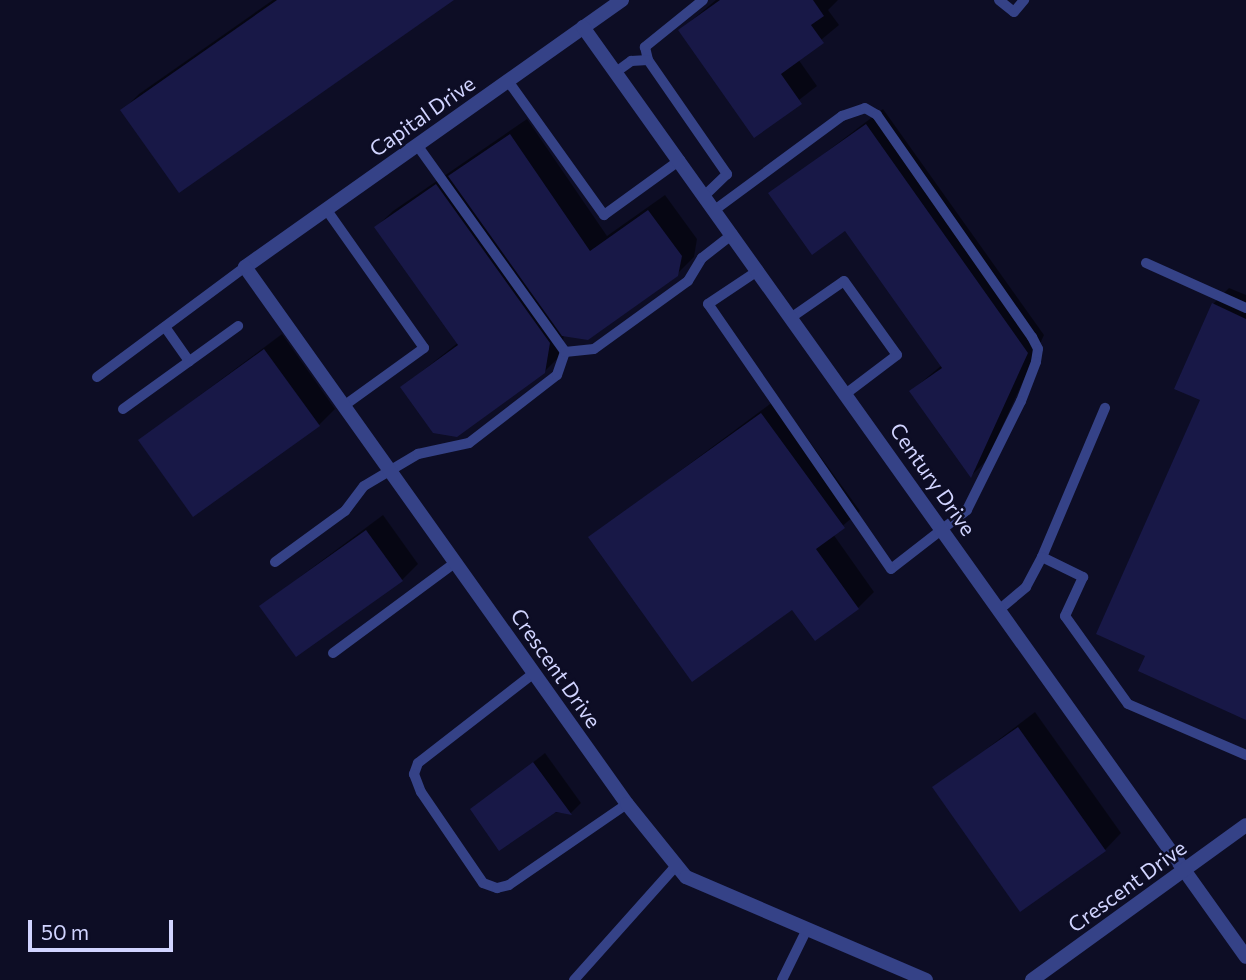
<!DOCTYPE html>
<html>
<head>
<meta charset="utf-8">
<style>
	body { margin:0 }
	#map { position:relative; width:1246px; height:980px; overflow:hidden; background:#0d0d25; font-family:Commissioner,sans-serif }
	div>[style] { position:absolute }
	.shadow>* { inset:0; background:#0007 }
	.building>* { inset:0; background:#181847 }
	.service>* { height:10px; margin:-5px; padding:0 5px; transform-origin:5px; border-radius:5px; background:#354287 }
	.minor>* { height:14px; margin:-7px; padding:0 7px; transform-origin:7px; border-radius:7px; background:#354287 }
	span { translate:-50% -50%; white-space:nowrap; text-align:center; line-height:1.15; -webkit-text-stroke:5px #0d0d25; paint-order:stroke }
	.street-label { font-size:21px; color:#d1d4ff }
	.scale { position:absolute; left:28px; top:920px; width:145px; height:32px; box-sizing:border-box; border:4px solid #d1d4ff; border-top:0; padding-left:9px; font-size:21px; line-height:24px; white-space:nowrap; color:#d1d4ff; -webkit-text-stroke:5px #0d0d25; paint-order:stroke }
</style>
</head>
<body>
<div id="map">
	<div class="shadow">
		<div style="clip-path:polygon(273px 0,451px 0,123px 110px,139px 94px)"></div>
		<div style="clip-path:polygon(716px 0,838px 0,828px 10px,839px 25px,798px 59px,817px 86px,754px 135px,680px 30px)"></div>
		<div style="clip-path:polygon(883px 109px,1044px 335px,987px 460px,971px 476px,911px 391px,942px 365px,846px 229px,771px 194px)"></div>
		<div style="clip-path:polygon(527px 119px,607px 236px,665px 195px,697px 239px,694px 257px,677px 274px,564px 334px,561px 355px,544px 372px,402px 387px,459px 342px,376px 227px,393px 211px)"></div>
		<div style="clip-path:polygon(1229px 288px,1246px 295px,1246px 718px,1147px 655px,1202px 399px,1213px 304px)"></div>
		<div style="clip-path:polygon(282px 334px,335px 409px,319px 425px,140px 440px)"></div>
		<div style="clip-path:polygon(778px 398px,860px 511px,833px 534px,874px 592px,858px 608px,792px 608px,590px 538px)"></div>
		<div style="clip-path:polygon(383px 515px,418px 564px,402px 580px,261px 606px)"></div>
		<div style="clip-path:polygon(1035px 712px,1121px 833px,1105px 850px,935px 788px)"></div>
		<div style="clip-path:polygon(545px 753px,581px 803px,571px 813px,472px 810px)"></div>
	</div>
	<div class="building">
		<div style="clip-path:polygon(277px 0,454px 0,179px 193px,120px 110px)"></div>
		<div style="clip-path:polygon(720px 0,813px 0,824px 16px,811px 25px,824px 43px,781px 74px,802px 104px,754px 138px,678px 30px)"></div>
		<div style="clip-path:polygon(866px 124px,1028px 353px,971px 478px,909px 391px,942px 368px,845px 231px,812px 255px,768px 193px)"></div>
		<div style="clip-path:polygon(510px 134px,590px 251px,648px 210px,682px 256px,678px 276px,588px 340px,562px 336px,448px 176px)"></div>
		<div style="clip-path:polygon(436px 184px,550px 343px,545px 373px,457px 437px,433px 433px,400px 387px,458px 345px,374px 227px)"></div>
		<div style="clip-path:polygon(1212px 303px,1246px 319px,1246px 720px,1138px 671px,1145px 656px,1096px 634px,1200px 400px,1174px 389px)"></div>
		<div style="clip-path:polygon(264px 349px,320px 426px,193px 517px,138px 440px)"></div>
		<div style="clip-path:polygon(761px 413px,845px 528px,816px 549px,859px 609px,815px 641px,792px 610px,692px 682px,588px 537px)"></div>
		<div style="clip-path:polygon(366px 530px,403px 581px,296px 657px,259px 606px)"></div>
		<div style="clip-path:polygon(1018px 727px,1106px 851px,1020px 912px,932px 787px)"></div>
		<div style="clip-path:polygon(533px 762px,572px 815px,556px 812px,499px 851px,470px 809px)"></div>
	</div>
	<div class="service">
		<div style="left:703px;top:0;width:75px;rotate:141deg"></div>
		<div style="left:645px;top:47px;width:13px;rotate:77deg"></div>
		<div style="left:648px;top:60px;width:139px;rotate:55.3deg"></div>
		<div style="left:727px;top:174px;width:29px;rotate:136deg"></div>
		<div style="left:999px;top:0;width:19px;rotate:39deg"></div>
		<div style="left:1014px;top:12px;width:16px;rotate:-50deg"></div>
		<div style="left:616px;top:72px;width:19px;rotate:-36deg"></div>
		<div style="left:631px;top:61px;width:17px;rotate:-3deg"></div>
		<div style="left:508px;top:81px;width:165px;rotate:54.4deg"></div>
		<div style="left:604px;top:215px;width:94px;rotate:-35.9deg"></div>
		<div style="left:417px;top:145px;width:254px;rotate:54.4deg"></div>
		<div style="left:326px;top:209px;width:170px;rotate:54.8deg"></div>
		<div style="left:424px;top:348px;width:97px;rotate:144.2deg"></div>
		<div style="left:716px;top:209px;width:157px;rotate:-36.4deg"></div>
		<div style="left:842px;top:116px;width:24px;rotate:-19deg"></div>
		<div style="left:865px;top:108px;width:14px;rotate:30deg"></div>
		<div style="left:877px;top:115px;width:271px;rotate:55.1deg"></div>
		<div style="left:1032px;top:337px;width:13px;rotate:63deg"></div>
		<div style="left:1038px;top:349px;width:13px;rotate:99deg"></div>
		<div style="left:1036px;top:362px;width:42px;rotate:111deg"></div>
		<div style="left:1021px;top:401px;width:122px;rotate:116.4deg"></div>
		<div style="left:967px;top:510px;width:96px;rotate:142.2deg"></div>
		<div style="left:891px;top:569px;width:322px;rotate:-124.6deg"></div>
		<div style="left:708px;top:304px;width:61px;rotate:-33.7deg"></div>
		<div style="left:1146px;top:263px;width:110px;rotate:24.2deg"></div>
		<div style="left:792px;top:317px;width:63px;rotate:-34.7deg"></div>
		<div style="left:844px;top:281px;width:91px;rotate:54.4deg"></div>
		<div style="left:897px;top:355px;width:63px;rotate:142.8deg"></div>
		<div style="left:165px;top:327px;width:42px;rotate:54.8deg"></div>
		<div style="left:97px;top:377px;width:184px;rotate:-36.6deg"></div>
		<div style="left:123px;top:409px;width:142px;rotate:-35.8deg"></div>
		<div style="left:1042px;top:557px;width:162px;rotate:-67.1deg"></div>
		<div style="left:275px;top:562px;width:87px;rotate:-36.1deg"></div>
		<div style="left:345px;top:511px;width:31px;rotate:-53deg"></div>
		<div style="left:364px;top:486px;width:63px;rotate:-30.7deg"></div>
		<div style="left:418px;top:454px;width:52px;rotate:-12.2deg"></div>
		<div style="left:469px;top:443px;width:111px;rotate:-37.7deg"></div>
		<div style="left:557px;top:375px;width:24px;rotate:-71deg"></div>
		<div style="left:565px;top:352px;width:29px;rotate:-6deg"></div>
		<div style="left:594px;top:349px;width:116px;rotate:-35.9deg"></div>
		<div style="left:688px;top:281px;width:27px;rotate:-59deg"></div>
		<div style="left:702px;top:258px;width:39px;rotate:-38deg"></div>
		<div style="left:1000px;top:609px;width:34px;rotate:-40deg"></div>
		<div style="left:1026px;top:587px;width:34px;rotate:-62deg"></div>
		<div style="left:1042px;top:557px;width:46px;rotate:26deg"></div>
		<div style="left:1083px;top:577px;width:43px;rotate:114.8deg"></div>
		<div style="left:1065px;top:616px;width:108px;rotate:54.4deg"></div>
		<div style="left:1128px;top:704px;width:129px;rotate:23.4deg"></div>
		<div style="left:333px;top:653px;width:153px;rotate:-36.5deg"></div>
		<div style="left:534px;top:673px;width:147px;rotate:142.2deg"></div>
		<div style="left:418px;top:763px;width:12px;rotate:110deg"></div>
		<div style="left:414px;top:774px;width:19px;rotate:69deg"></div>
		<div style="left:421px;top:792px;width:110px;rotate:55.7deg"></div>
		<div style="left:483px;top:883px;width:15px;rotate:20deg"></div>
		<div style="left:497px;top:888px;width:12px;rotate:-14deg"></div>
		<div style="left:509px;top:885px;width:143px;rotate:-34.5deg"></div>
		<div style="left:574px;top:980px;width:153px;rotate:-48.2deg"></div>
		<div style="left:782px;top:980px;width:55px;rotate:-63.9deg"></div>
	</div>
	<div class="minor">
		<div style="left:622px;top:0;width:462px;rotate:144.7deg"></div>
		<div style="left:245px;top:267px;width:659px;rotate:54.57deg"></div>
		<div style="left:627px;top:804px;width:94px;rotate:51.1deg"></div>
		<div style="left:686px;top:877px;width:261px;rotate:23.2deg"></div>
		<div style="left:583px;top:27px;width:1142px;rotate:54.51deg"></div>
		<div style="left:1032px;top:980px;width:264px;rotate:-35.9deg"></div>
	</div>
	<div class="street-label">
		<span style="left:422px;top:116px;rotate:-35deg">Capital Drive</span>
		<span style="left:933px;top:479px;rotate:55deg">Century Drive</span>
		<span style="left:556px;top:668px;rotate:55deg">Crescent Drive</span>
		<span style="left:1127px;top:886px;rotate:-36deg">Crescent Drive</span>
	</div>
	<div class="scale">50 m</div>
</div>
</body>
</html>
